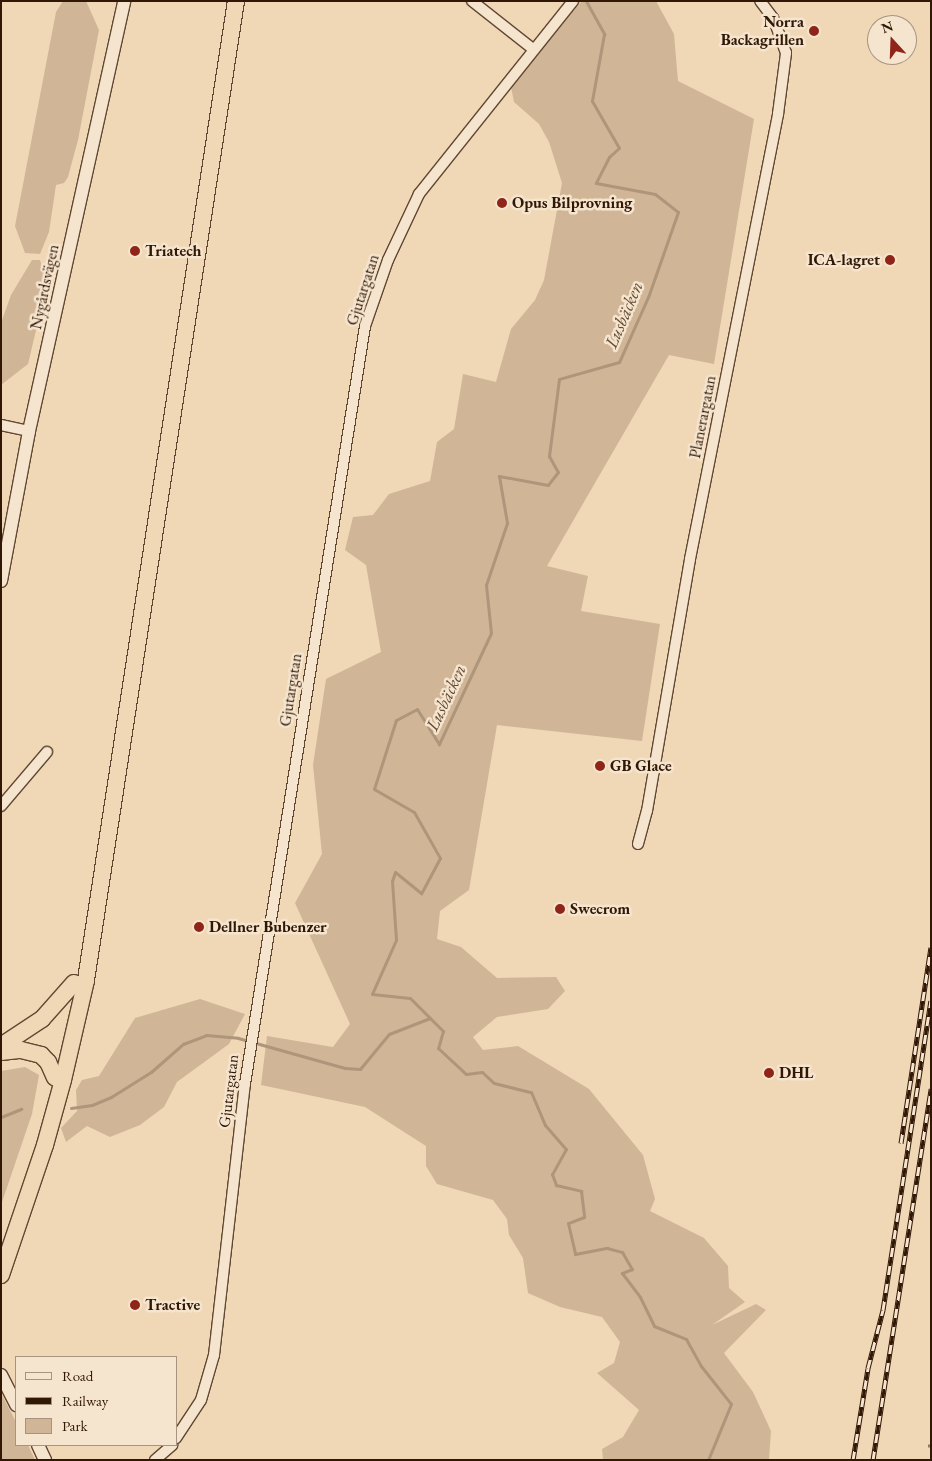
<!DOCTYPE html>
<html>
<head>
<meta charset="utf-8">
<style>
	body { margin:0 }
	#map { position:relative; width:932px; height:1461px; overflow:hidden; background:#f0d7b5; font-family:"EB Garamond",serif }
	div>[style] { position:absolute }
	.green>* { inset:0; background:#d0b697 }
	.stream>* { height:3px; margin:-1.5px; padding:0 1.5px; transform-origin:1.5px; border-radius:1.5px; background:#af967a }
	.roads { filter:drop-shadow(1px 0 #614732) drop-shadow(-1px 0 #614732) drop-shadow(0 1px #614732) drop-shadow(0 -1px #614732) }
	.minor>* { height:10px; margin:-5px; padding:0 5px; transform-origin:5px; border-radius:5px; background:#f5e5cf }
	.tertiary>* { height:12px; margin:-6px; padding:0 6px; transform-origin:6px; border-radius:6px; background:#f5e5cf }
	.trunk>* { height:16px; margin:-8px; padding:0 8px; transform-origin:8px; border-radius:8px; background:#f0d7b5 }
	.rail>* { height:5px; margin-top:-2.5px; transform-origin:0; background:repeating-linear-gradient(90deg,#f5e5cf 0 9px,#311706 0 18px); box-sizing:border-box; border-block:1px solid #311706 }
	.dots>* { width:14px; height:14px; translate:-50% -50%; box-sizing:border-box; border:2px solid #f5e5cf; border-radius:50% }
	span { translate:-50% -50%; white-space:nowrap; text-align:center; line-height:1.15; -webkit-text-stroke:5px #f5e5cf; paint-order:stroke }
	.poi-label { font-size:16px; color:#311706; font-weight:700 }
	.right { translate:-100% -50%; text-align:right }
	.left { translate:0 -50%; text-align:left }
	.street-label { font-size:16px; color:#311706 }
	.water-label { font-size:18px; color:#634a34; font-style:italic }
	.frame { position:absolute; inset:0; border:2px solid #311706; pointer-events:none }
	.legend { position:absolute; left:15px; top:1356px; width:162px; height:90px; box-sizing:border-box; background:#f5e5cf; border:1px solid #a7937f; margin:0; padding:6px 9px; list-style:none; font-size:15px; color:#311706 }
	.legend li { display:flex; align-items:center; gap:10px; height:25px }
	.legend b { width:25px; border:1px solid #a7937f }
	.north { position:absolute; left:867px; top:15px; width:50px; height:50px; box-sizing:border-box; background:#f5e5cf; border:1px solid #a7937f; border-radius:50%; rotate:340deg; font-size:14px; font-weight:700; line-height:20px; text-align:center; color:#311706 }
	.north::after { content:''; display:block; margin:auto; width:18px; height:22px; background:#8f2418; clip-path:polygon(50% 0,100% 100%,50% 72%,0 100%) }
</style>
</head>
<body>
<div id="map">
	<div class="green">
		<div style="clip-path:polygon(63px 1px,86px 1px,99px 30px,78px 140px,68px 177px,64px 183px,56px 185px,49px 232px,40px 254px,25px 253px,15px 226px,56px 12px)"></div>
		<div style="clip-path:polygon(582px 1px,656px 1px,674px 34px,678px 81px,754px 119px,714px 364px,669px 355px,547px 566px,588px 576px,581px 611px,660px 624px,642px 741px,497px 725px,469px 890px,440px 911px,437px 939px,461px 947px,497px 978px,556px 977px,565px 991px,548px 1009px,497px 1017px,473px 1037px,483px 1050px,518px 1046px,589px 1089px,643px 1155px,655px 1199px,650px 1211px,704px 1238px,728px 1266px,729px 1288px,745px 1302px,712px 1325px,756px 1304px,766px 1310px,724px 1353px,753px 1392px,771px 1431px,769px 1460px,603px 1460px,602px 1449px,623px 1437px,639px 1410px,597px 1373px,614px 1363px,620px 1342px,602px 1317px,560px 1307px,528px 1293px,523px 1258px,509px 1235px,507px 1219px,493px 1200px,437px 1184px,426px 1166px,426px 1146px,365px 1107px,261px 1085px,267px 1036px,333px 1047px,350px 1024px,295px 903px,322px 854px,313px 765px,326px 679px,381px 652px,366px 565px,345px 550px,353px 517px,373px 515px,389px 494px,430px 481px,437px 442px,454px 429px,463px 374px,496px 382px,511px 329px,535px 300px,544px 280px,562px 183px,549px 142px,539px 124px,514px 102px,510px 82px)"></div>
		<div style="clip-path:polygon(32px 260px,40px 260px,47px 284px,28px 364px,1px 385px,1px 323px,11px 295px)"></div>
		<div style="clip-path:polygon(200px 999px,245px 1014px,229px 1044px,177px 1082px,164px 1107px,140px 1125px,110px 1137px,87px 1126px,66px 1142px,61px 1128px,77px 1111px,76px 1090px,82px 1080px,99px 1076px,135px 1018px)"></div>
		<div style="clip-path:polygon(25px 1067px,39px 1075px,32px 1114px,1px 1205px,1px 1071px)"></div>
		<div style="clip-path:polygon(1px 1393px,16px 1422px,16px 1445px,28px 1445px,35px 1460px,1px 1460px)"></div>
	</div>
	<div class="stream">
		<div style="left:586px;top:1px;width:38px;rotate:61deg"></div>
		<div style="left:604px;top:34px;width:68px;rotate:100.2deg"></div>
		<div style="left:592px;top:101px;width:54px;rotate:60.1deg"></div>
		<div style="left:619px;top:148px;width:13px;rotate:138deg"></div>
		<div style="left:609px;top:157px;width:29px;rotate:117deg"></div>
		<div style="left:596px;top:183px;width:60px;rotate:10.6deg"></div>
		<div style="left:655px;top:194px;width:29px;rotate:38deg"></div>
		<div style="left:678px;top:212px;width:90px;rotate:109.4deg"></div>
		<div style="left:648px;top:297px;width:71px;rotate:114deg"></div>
		<div style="left:619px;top:362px;width:62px;rotate:164.2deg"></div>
		<div style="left:559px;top:379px;width:78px;rotate:97.4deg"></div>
		<div style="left:549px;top:456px;width:18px;rotate:61deg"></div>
		<div style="left:558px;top:472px;width:16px;rotate:128deg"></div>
		<div style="left:548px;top:485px;width:50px;rotate:-169.6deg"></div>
		<div style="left:499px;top:476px;width:48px;rotate:80.3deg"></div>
		<div style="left:507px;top:523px;width:65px;rotate:108.7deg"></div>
		<div style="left:486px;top:585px;width:48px;rotate:84.1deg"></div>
		<div style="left:491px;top:633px;width:123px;rotate:115.1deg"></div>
		<div style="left:439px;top:744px;width:41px;rotate:-122.2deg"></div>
		<div style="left:417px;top:709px;width:24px;rotate:152deg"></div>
		<div style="left:396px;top:720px;width:72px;rotate:107.7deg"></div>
		<div style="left:374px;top:789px;width:46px;rotate:29.9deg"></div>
		<div style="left:414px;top:812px;width:53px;rotate:60.5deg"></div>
		<div style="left:440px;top:858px;width:40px;rotate:118deg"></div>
		<div style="left:421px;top:893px;width:33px;rotate:-141deg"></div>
		<div style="left:395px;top:872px;width:9px;rotate:108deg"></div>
		<div style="left:392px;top:881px;width:59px;rotate:86.1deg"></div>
		<div style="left:396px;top:940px;width:59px;rotate:114deg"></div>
		<div style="left:372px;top:994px;width:38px;rotate:6deg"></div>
		<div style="left:410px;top:998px;width:47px;rotate:45deg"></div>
		<div style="left:443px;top:1031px;width:18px;rotate:106deg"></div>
		<div style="left:438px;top:1048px;width:38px;rotate:43deg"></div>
		<div style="left:466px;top:1074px;width:16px;rotate:-7deg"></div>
		<div style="left:482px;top:1072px;width:16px;rotate:43deg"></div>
		<div style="left:494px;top:1083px;width:38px;rotate:14deg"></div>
		<div style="left:531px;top:1092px;width:36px;rotate:67deg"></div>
		<div style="left:545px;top:1125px;width:32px;rotate:49deg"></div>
		<div style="left:566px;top:1149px;width:29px;rotate:119deg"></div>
		<div style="left:552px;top:1174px;width:12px;rotate:70deg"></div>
		<div style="left:556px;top:1185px;width:26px;rotate:13deg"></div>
		<div style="left:581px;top:1191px;width:26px;rotate:83deg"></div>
		<div style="left:584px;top:1217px;width:17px;rotate:159deg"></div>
		<div style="left:568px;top:1223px;width:32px;rotate:77deg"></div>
		<div style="left:575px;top:1254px;width:33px;rotate:-11deg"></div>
		<div style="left:607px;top:1248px;width:16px;rotate:15deg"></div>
		<div style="left:622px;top:1252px;width:20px;rotate:60deg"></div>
		<div style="left:632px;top:1269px;width:11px;rotate:158deg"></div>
		<div style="left:622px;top:1273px;width:30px;rotate:53deg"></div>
		<div style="left:640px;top:1297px;width:32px;rotate:64deg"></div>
		<div style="left:654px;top:1326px;width:35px;rotate:22deg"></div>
		<div style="left:686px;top:1339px;width:31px;rotate:61deg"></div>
		<div style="left:701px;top:1366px;width:48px;rotate:51.7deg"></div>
		<div style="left:731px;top:1404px;width:61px;rotate:112.3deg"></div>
		<div style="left:71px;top:1108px;width:21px;rotate:-8deg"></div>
		<div style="left:92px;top:1105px;width:21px;rotate:-23deg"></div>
		<div style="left:111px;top:1097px;width:47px;rotate:-32deg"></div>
		<div style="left:151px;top:1072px;width:43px;rotate:-41.2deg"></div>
		<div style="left:183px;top:1044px;width:25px;rotate:-21deg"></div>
		<div style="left:206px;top:1035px;width:32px;rotate:5deg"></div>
		<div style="left:238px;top:1038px;width:111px;rotate:15.7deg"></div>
		<div style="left:345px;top:1068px;width:15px;rotate:4deg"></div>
		<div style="left:360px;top:1069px;width:45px;rotate:-50.4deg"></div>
		<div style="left:389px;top:1034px;width:44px;rotate:-21.3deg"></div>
		<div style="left:1px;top:1117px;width:22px;rotate:-22deg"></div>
	</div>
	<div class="roads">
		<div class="minor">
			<div style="left:472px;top:1px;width:78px;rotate:38.2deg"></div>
			<div style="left:1px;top:425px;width:29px;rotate:12deg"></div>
			<div style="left:1px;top:806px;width:71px;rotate:-49.6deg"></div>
			<div style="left:638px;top:844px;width:34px;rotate:-75deg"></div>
			<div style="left:647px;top:811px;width:256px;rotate:-80.3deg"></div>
			<div style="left:690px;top:559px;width:454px;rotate:-78.8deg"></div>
			<div style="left:778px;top:114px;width:62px;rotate:-82.5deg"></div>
			<div style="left:786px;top:53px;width:37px;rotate:-110deg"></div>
			<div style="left:773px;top:18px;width:21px;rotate:-127deg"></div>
			<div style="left:176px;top:1438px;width:45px;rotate:-56.7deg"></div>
			<div style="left:201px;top:1400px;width:47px;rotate:-73.9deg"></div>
			<div style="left:214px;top:1355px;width:273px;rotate:-83.5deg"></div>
			<div style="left:245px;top:1084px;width:767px;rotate:-81deg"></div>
			<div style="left:365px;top:326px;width:70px;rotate:-70.8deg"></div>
			<div style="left:388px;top:260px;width:73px;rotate:-64.8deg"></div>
			<div style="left:419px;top:194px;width:247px;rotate:-51.4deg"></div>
			<div style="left:155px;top:1460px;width:23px;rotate:-41deg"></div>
		</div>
		<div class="tertiary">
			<div style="left:1px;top:581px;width:153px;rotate:-79.4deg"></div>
			<div style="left:29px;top:431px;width:440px;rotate:-77.5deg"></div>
			<div style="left:1px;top:1375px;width:34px;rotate:63deg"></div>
			<div style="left:38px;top:1445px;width:17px;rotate:65deg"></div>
		</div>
		<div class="trunk">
			<div style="left:1px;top:1046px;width:49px;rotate:-33.4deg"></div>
			<div style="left:42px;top:1019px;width:48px;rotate:-48.4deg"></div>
			<div style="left:1px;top:1052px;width:20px;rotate:-6deg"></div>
			<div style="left:21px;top:1050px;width:21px;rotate:14deg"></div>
			<div style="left:41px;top:1055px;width:10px;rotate:45deg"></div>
			<div style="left:48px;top:1062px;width:17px;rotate:66deg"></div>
			<div style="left:1px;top:1275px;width:137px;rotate:-71.3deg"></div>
			<div style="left:45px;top:1145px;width:67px;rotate:-74.5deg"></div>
			<div style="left:63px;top:1080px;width:103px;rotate:-77deg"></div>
			<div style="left:86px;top:980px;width:990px;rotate:-81.29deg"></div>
		</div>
	</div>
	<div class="rail">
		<div style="left:901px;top:1143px;width:198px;rotate:-81.3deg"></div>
		<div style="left:931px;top:1447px;width:3px;rotate:-90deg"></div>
		<div style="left:853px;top:1460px;width:93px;rotate:-80.7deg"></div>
		<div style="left:868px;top:1368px;width:60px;rotate:-75.5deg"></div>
		<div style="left:883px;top:1310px;width:313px;rotate:-81.2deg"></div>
		<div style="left:873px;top:1460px;width:376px;rotate:-81.1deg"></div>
	</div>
	<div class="dots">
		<div style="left:814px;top:31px;background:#8f2418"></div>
		<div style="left:502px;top:203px;background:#8f2418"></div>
		<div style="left:135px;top:251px;background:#8f2418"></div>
		<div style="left:890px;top:260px;background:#8f2418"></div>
		<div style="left:600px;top:766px;background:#8f2418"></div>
		<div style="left:560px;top:909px;background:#8f2418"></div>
		<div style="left:199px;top:927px;background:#8f2418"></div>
		<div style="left:769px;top:1073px;background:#8f2418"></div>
		<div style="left:135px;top:1305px;background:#8f2418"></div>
	</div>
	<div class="poi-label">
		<span class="right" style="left:804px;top:31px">Norra<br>Backagrillen</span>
		<span class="left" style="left:512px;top:203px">Opus Bilprovning</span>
		<span class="left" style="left:145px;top:251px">Triatech</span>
		<span class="right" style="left:880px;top:260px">ICA-lagret</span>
		<span class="left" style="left:610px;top:766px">GB Glace</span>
		<span class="left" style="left:570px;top:909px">Swecrom</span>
		<span class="left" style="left:209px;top:927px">Dellner Bubenzer</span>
		<span class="left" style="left:779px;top:1073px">DHL</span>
		<span class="left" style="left:145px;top:1305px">Tractive</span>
	</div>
	<div class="street-label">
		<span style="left:45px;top:287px;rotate:-78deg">Nygårdsvägen</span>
		<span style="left:363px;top:290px;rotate:-72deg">Gjutargatan</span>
		<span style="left:703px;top:417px;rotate:-79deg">Planerargatan</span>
		<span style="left:291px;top:690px;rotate:-81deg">Gjutargatan</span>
		<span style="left:229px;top:1091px;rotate:-83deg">Gjutargatan</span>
	</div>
	<div class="water-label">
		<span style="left:624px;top:315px;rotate:-67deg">Lusbäcken</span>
		<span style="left:446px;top:698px;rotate:-65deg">Lusbäcken</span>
	</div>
	<div class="frame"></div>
	<ul class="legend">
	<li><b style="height:6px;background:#f5e5cf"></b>Road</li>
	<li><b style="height:6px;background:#311706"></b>Railway</li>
	<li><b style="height:14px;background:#d0b697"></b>Park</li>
	</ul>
	<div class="north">N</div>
</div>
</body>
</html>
